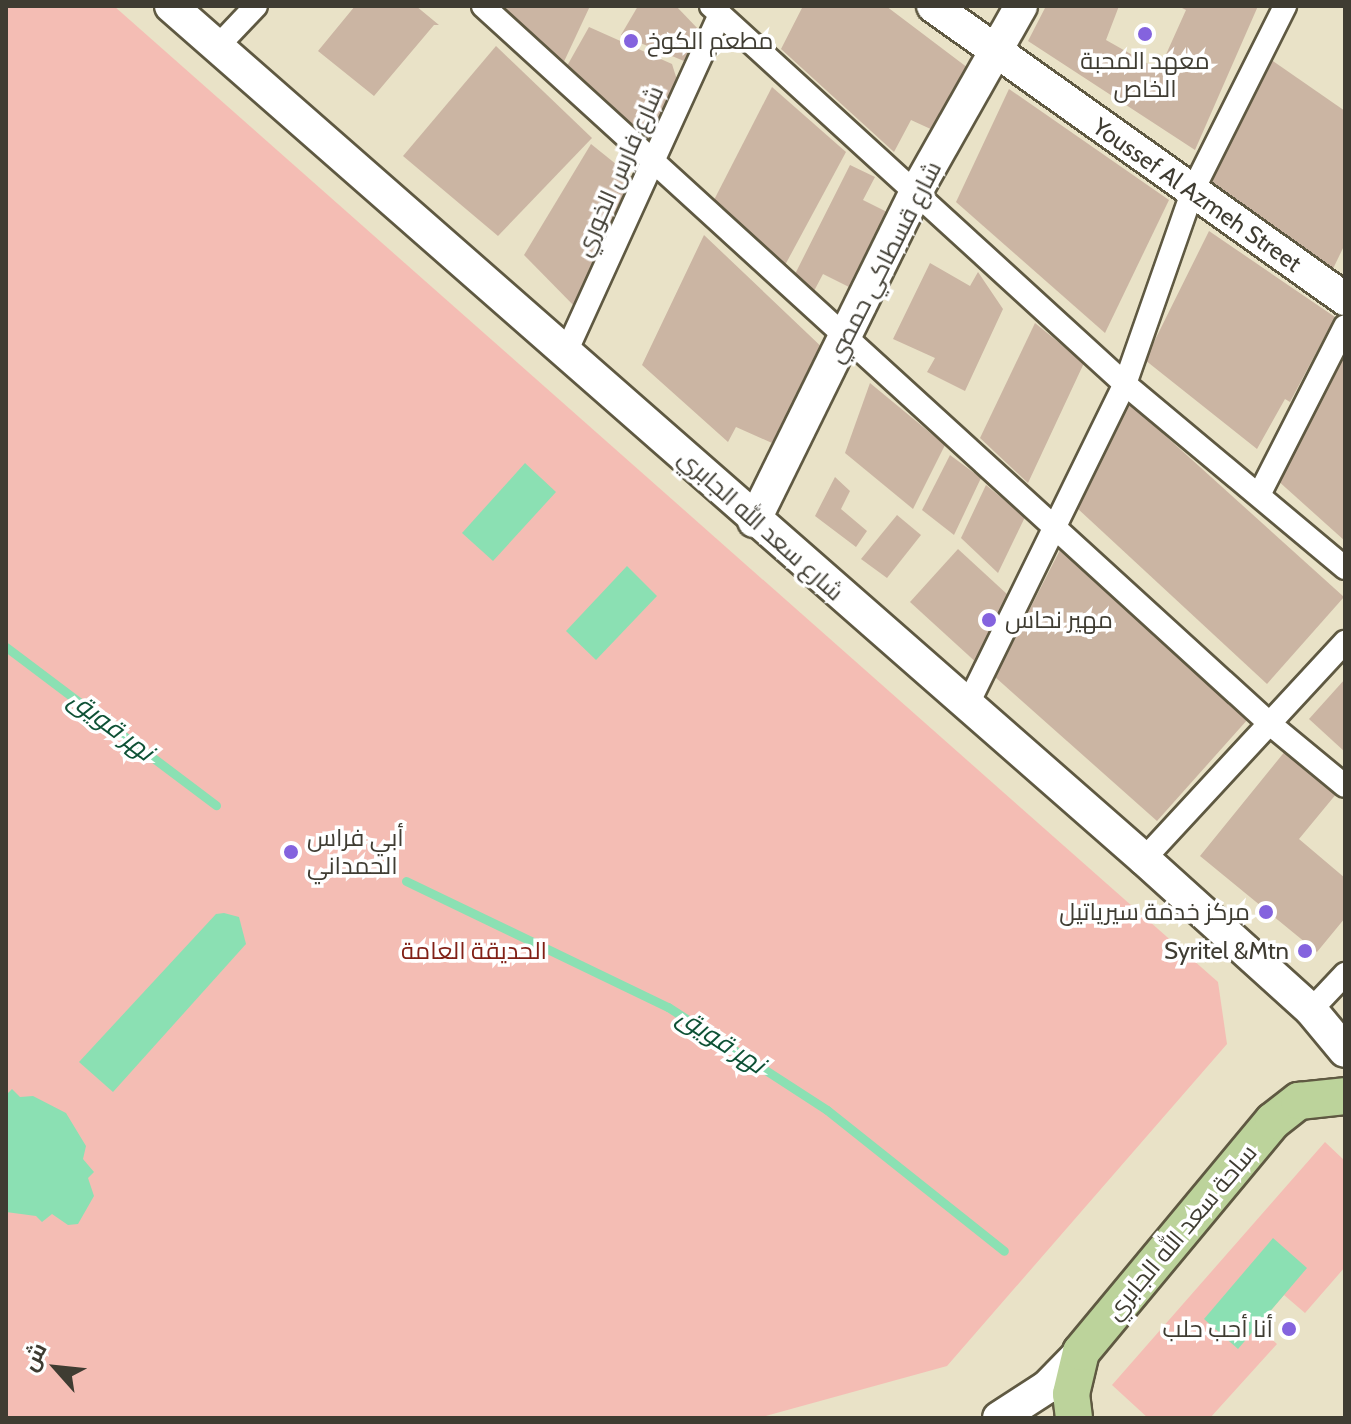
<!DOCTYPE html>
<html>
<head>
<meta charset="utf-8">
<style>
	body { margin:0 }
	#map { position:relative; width:1351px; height:1424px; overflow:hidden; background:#e9e2c7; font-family:Cabin,Cairo,sans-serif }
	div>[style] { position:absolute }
	.green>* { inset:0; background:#f4bdb4 }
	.water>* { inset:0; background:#8be0b3 }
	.stream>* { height:9px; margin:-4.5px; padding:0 4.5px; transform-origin:4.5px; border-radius:4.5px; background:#8be0b3 }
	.building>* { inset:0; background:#cbb5a3 }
	.roads { filter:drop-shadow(2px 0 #5f5942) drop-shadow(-2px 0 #5f5942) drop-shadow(0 2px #5f5942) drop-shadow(0 -2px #5f5942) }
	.street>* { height:22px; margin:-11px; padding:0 11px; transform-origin:11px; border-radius:11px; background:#fff }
	.secondary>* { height:32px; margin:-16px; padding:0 16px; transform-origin:16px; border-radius:16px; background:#fff }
	.primary>* { height:36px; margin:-18px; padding:0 18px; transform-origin:18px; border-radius:18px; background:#bcd39b }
	.dots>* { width:22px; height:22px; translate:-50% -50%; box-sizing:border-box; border:4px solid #fff; border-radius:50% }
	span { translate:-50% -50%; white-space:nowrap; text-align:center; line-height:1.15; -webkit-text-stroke:7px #fff; paint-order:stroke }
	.poi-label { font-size:24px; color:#3f3c32 }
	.left { translate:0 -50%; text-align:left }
	.right { translate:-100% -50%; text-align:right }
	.street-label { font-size:24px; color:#3f3c32 }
	.park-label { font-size:24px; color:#812016 }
	.water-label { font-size:26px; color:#0e5135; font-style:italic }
	.frame { position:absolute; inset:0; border:8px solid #3f3c32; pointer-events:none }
	.north { position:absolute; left:16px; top:1328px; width:80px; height:80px; -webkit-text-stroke:6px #fff; paint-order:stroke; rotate:297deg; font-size:22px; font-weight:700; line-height:32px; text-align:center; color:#3f3c32 }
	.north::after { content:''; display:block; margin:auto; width:28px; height:36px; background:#3f3c32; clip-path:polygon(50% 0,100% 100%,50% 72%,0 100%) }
</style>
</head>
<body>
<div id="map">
	<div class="green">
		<div style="clip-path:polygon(6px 6px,114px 6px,1218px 982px,1227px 1044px,947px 1366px,758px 1418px,6px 1418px)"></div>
		<div style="clip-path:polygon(1325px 1142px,1345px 1161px,1345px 1267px,1305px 1313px,1284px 1295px,1257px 1326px,1277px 1344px,1210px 1418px,1148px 1418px,1112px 1385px)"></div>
	</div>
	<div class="water">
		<div style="clip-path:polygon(525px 463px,556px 492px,493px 561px,462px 533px)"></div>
		<div style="clip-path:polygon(627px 566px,657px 596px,596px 660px,566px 631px)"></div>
		<div style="clip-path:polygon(224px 913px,239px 917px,246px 944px,113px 1092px,79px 1062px,216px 914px)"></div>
		<div style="clip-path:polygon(12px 1089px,20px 1097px,33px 1096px,66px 1113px,86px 1146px,83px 1159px,94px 1172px,88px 1178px,94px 1196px,78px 1224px,68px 1225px,52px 1214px,42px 1222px,36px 1216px,6px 1212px,6px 1095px)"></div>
		<div style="clip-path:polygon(1273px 1238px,1307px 1268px,1238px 1349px,1204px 1319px)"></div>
	</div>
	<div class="stream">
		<div style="left:6px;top:647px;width:263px;rotate:37deg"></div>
		<div style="left:406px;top:881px;width:291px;rotate:25.7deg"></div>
		<div style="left:668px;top:1007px;width:189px;rotate:32.9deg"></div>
		<div style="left:827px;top:1110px;width:226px;rotate:38.5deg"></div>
	</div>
	<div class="building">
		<div style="clip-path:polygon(355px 6px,416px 6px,439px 25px,434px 25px,374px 96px,318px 51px)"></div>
		<div style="clip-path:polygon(488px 6px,590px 6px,561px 68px)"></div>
		<div style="clip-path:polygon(638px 6px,676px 6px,700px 31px,684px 61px,621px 35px)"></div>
		<div style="clip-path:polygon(803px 6px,886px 6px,968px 68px,935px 131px,911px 120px,894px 152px,781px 49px)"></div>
		<div style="clip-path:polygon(1046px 6px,1119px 6px,1106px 40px,1159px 70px,1186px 10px,1178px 6px,1258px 6px,1195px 150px,1028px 41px)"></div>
		<div style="clip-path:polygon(589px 27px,672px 64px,678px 83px,649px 143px,567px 66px)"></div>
		<div style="clip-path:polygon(496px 46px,592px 138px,498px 236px,403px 156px)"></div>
		<div style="clip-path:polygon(1267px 57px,1345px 111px,1345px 244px,1328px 279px,1206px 186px)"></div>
		<div style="clip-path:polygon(772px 87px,846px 152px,784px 267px,714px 200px)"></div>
		<div style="clip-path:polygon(1009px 89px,1169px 200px,1105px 333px,956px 202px)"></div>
		<div style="clip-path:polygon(591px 144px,632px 177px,580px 312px,524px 255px)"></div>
		<div style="clip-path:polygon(850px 165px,875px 177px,863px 200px,899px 218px,861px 293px,823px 274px,814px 291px,792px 280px)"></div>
		<div style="clip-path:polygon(1209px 231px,1335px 317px,1290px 402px,1285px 399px,1257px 449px,1145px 360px)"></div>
		<div style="clip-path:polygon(704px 235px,828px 353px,781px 447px,736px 427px,728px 442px,642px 365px)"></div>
		<div style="clip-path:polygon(930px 263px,970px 286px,978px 272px,1003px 309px,965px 391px,927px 372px,935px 358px,893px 339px)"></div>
		<div style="clip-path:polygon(1035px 323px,1084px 363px,1028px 483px,980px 438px)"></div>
		<div style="clip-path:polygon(1345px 341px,1345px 541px,1276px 479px)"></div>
		<div style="clip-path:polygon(870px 383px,945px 445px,913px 509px,845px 453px)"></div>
		<div style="clip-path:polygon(1128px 402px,1344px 597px,1267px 684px,1077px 508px)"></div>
		<div style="clip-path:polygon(950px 455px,981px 478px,954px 535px,922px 510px)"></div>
		<div style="clip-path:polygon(835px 477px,850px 491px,841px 509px,867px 531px,856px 547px,815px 516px)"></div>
		<div style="clip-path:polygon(986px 485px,1025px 517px,998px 573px,961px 538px)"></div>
		<div style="clip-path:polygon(897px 515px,921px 535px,887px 578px,861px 559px)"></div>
		<div style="clip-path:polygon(1061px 548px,1248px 719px,1157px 821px,995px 677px)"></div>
		<div style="clip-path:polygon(958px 549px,1008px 595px,979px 665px,910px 602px)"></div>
		<div style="clip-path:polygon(1345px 679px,1345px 752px,1309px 719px)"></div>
		<div style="clip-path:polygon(1286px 750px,1337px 793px,1299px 839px,1345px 878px,1345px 918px,1317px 952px,1200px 856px)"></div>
	</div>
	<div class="roads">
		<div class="street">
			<div style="left:483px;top:6px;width:1065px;rotate:42.37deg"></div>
			<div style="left:1270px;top:724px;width:97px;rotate:39.6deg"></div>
			<div style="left:711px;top:6px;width:561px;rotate:42.4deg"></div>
			<div style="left:1125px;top:384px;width:287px;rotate:39.9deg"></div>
			<div style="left:218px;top:46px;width:55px;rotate:-46.5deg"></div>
			<div style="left:567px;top:350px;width:369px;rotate:-65.5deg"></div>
			<div style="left:1260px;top:493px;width:187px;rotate:-63deg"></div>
			<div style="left:966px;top:708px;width:361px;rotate:-63.9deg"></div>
			<div style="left:1125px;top:384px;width:206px;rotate:-70.7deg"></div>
			<div style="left:1193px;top:190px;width:206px;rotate:-63.4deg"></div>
			<div style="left:1144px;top:859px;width:296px;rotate:-47.2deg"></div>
			<div style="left:1311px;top:1010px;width:50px;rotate:-46.6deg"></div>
		</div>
		<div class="secondary">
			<div style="left:171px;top:6px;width:1294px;rotate:41.24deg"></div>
			<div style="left:1144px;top:859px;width:225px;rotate:42.1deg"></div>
			<div style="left:1311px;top:1010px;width:53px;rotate:50.3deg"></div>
			<div style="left:933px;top:6px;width:506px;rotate:35.42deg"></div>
			<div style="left:754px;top:521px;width:369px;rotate:-63.8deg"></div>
			<div style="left:917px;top:190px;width:211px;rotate:-60.5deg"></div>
			<div style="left:999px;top:1418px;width:57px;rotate:-32.9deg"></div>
			<div style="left:1047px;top:1387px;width:49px;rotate:-45.8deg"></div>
		</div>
		<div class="primary">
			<div style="left:1074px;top:1418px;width:24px;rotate:-97deg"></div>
			<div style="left:1071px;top:1394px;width:43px;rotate:-76.6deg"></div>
			<div style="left:1081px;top:1352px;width:300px;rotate:-50.3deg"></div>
			<div style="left:1273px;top:1121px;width:33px;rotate:-38deg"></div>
			<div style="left:1299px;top:1101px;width:46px;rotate:-6.2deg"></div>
		</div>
	</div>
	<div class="dots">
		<div style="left:1145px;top:34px;background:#8463de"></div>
		<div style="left:631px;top:41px;background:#8463de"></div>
		<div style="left:989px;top:620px;background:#8463de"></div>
		<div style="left:291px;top:852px;background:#8463de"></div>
		<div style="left:1266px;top:912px;background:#8463de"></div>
		<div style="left:1305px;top:951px;background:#8463de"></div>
		<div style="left:1289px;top:1329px;background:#8463de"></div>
	</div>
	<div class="poi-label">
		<span class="left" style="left:647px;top:41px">مطعم الكوخ</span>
		<span style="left:1145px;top:75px">معهد المحبة<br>الخاص</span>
		<span class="left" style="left:1005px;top:620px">مهير نحاس</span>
		<span class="left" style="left:307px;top:852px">أبي فراس<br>الحمداني</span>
		<span class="right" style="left:1250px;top:912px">مركز خدمة سيرياتيل</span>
		<span class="right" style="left:1289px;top:951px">Syritel &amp;Mtn</span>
		<span class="right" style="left:1273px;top:1329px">أنا أحب حلب</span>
	</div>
	<div class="street-label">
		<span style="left:619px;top:171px;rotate:-66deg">شارع فارس الخوري</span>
		<span style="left:1197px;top:195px;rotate:35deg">Youssef Al Azmeh Street</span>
		<span style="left:884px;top:262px;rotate:-63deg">شارع قسطاكي حمصي</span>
		<span style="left:761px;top:525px;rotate:42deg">شارع سعد الله الجابري</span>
		<span style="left:1181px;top:1232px;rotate:-50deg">ساحة سعد الله الجابري</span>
	</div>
	<div class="park-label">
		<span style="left:474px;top:951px">الحديقة العامة</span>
	</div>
	<div class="water-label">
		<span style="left:111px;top:726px;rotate:37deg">نهر قويق</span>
		<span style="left:721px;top:1041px;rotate:33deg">نهر قويق</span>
	</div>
	<div class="frame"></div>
	<div class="north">ش</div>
</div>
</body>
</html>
